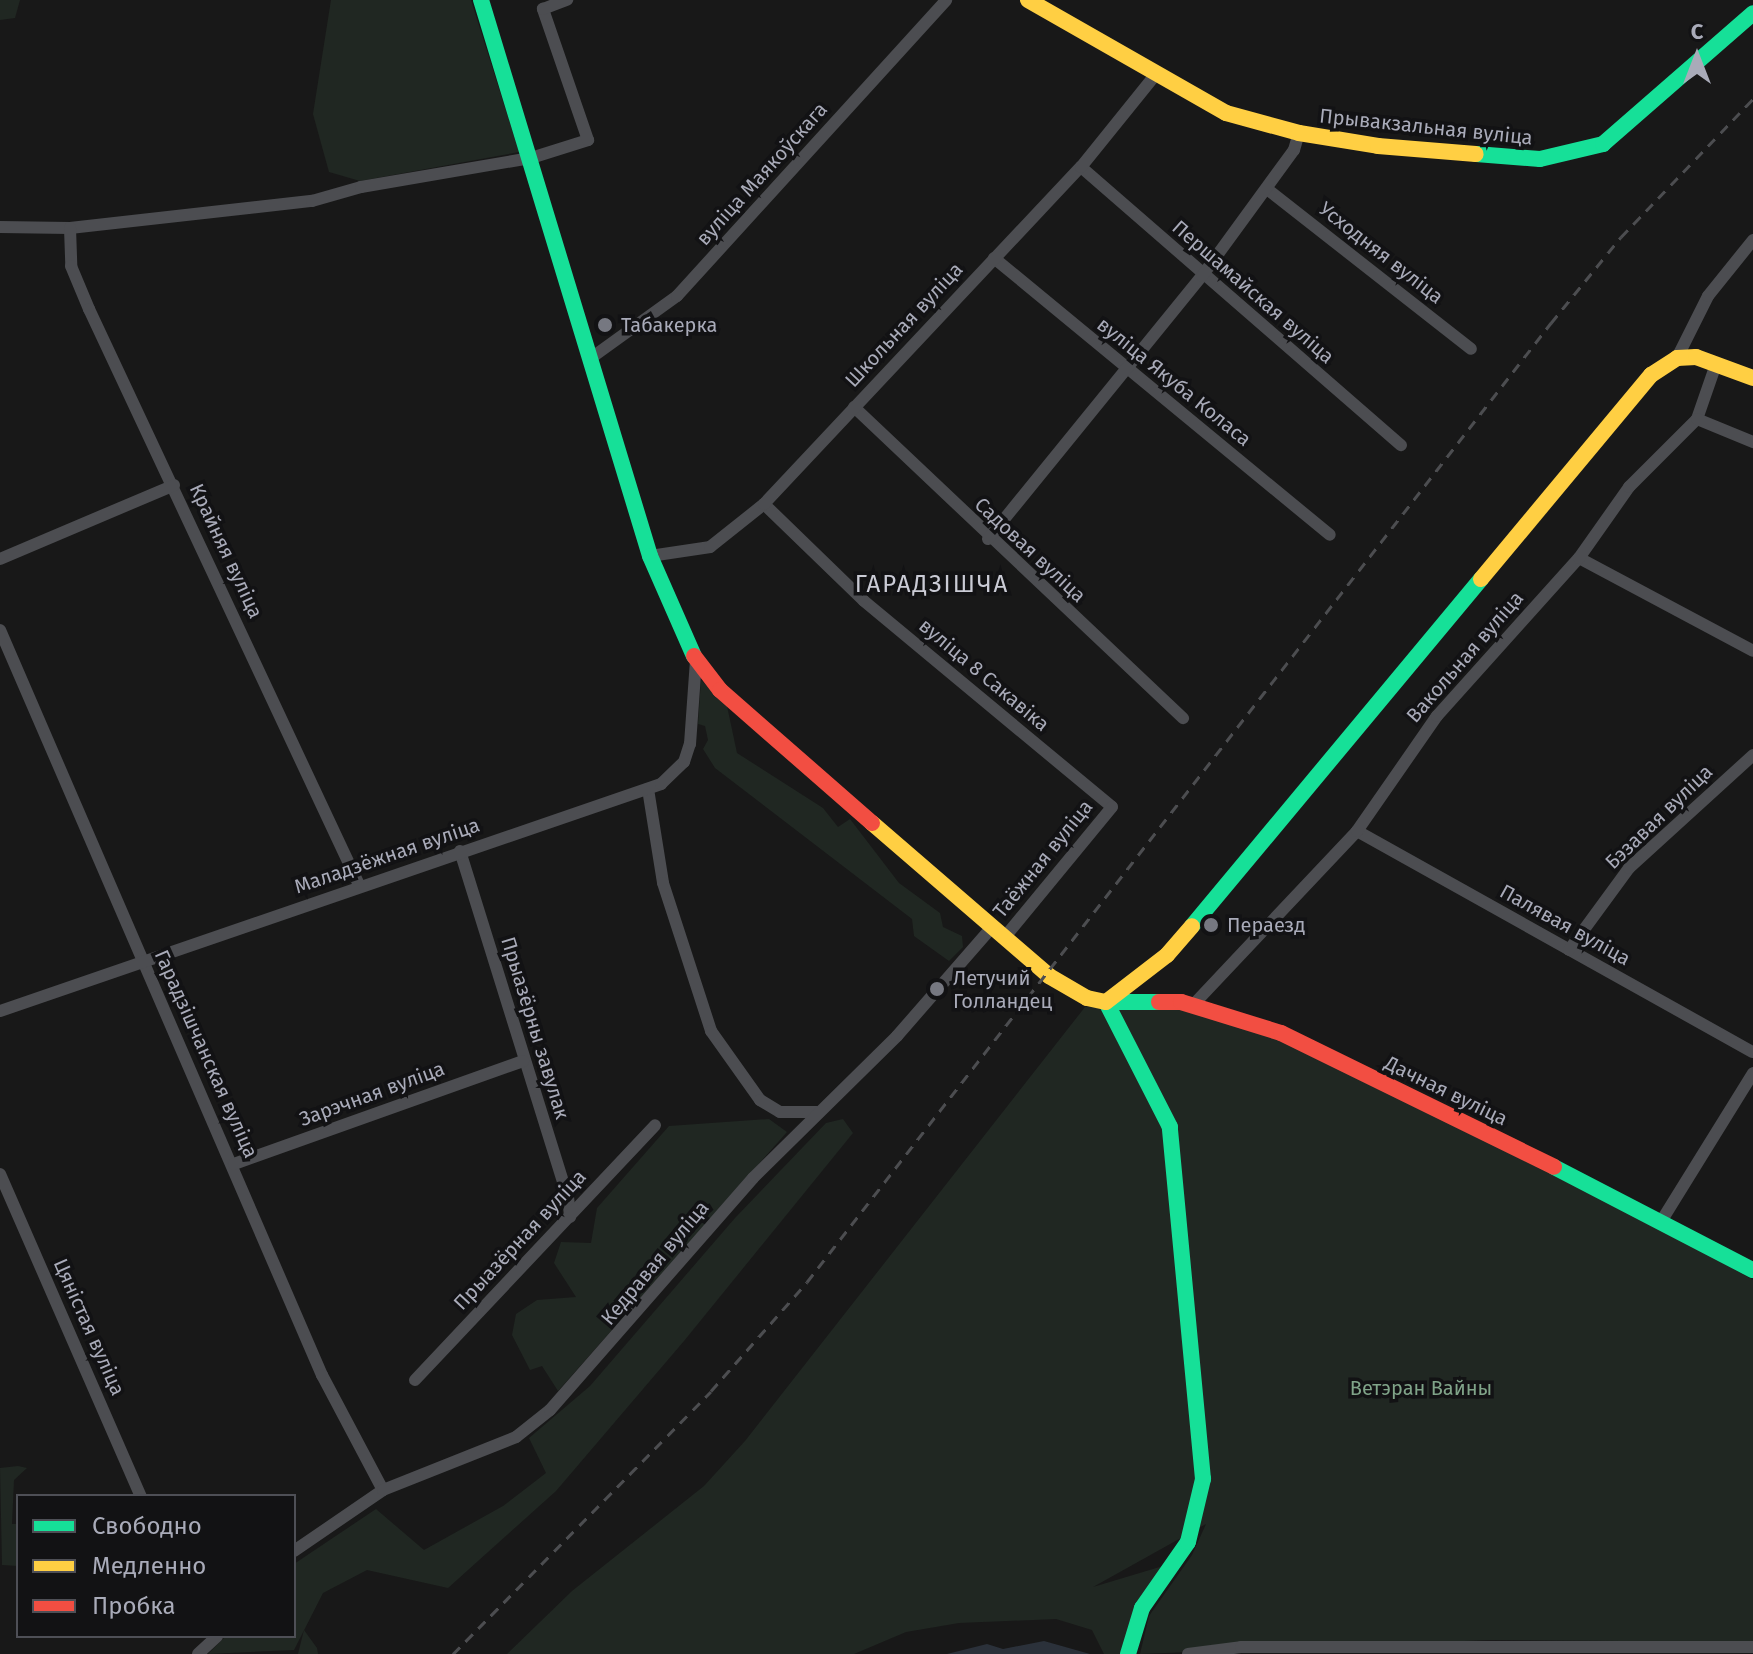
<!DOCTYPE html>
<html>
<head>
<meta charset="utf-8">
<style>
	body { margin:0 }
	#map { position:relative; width:1753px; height:1654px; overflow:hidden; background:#181818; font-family:"Fira Sans",sans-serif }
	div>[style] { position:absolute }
	.green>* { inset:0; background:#202722 }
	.water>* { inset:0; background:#2b313a }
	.street>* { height:12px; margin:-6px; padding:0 6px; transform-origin:6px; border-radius:6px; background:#4c4d51 }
	.fast>* { height:16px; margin:-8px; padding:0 8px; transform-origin:8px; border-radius:8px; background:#16e098 }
	.slow>* { height:16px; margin:-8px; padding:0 8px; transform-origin:8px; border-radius:8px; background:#ffcf43 }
	.jam>* { height:16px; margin:-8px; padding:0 8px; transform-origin:8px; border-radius:8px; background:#f24e42 }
	.rail>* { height:3px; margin-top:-1.5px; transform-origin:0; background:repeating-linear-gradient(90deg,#4c4d50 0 10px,transparent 0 18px) }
	.dots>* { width:22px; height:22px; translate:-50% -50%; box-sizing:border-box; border:4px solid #121214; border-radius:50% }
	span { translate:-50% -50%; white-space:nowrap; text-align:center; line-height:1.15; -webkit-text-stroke:7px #121214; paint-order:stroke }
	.street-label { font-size:20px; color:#a9abb9 }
	.poi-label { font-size:20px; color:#a9abb9 }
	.left { translate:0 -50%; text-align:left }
	.park-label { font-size:20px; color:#80a489 }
	.quarter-label { font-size:24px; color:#cacbd5; letter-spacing:2px }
	.legend { position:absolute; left:16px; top:1494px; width:280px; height:144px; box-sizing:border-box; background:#121214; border:2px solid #4e4f56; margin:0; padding:10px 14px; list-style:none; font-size:24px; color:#a9abb9 }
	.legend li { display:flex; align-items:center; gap:16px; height:40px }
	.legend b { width:40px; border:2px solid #4e4f56 }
	.north { position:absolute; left:1657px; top:16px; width:80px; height:80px; -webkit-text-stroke:6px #121214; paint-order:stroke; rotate:0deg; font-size:22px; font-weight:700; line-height:32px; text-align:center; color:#a9abb9 }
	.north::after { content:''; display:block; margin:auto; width:28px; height:36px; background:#a9abb9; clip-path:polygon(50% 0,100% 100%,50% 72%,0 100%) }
</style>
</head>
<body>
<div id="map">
	<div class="green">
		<div style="clip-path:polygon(0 0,20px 0,15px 18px,0 20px)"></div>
		<div style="clip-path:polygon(331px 0,471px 0,519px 152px,360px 181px,329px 172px,313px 114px)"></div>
		<div style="clip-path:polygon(701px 680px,727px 706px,737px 753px,823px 808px,838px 827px,850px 819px,899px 883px,940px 913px,943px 927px,962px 936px,963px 947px,949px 961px,914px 936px,912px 919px,715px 768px,703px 749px,708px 740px,705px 726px,698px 724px)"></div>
		<div style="clip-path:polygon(1085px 1007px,1189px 1008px,1262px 1032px,1606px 1197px,1753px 1280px,1753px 1642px,1489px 1640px,1140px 1654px,1149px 1616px,1192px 1555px,1206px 1524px,1093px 1587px,1163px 1566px,1135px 1605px,1123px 1654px,1104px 1654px,1092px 1630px,1056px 1619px,959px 1623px,906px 1632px,854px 1654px,507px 1654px,572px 1591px,704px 1486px,745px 1441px)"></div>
		<div style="clip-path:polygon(769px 1119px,787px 1132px,558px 1391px,542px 1366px,530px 1370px,512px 1335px,516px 1314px,537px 1300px,576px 1297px,554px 1263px,561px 1242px,591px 1243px,597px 1208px,669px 1126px)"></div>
		<div style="clip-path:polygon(843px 1119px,853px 1133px,684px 1341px,556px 1491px,448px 1588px,367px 1570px,323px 1593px,294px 1650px,208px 1654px,226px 1636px,294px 1636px,294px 1564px,376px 1509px,424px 1550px,503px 1506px,546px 1473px,529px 1438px,590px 1386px,735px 1218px,826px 1123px)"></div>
		<div style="clip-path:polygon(18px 1466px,27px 1468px,14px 1480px,12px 1524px,18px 1524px,18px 1566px,2px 1565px,0 1468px)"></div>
		<div style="clip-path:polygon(304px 1630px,317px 1648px,318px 1654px,298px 1654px)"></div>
	</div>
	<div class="water">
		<div style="clip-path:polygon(1044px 1641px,1090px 1654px,947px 1654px,987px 1644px,1003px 1649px)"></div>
	</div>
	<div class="street">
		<div style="left:1081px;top:167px;width:424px;rotate:41deg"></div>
		<div style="left:1267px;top:189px;width:259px;rotate:38.1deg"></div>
		<div style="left:0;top:227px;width:70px;rotate:0.8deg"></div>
		<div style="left:70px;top:228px;width:244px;rotate:-6.4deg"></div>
		<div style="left:312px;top:201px;width:51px;rotate:-15.9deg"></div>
		<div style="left:361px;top:187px;width:172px;rotate:-9.7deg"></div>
		<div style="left:531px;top:158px;width:60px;rotate:-17.5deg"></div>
		<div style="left:588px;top:140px;width:139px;rotate:-109deg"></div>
		<div style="left:543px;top:9px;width:26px;rotate:-21deg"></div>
		<div style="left:70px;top:228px;width:38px;rotate:88deg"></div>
		<div style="left:71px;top:266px;width:47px;rotate:67.3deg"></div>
		<div style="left:89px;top:309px;width:638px;rotate:64.88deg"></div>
		<div style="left:994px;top:258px;width:435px;rotate:39.5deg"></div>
		<div style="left:591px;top:358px;width:106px;rotate:-35.8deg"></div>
		<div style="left:677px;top:296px;width:400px;rotate:-47.7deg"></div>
		<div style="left:1677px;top:358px;width:69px;rotate:-63.4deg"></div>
		<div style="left:1708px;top:296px;width:72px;rotate:-51.2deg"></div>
		<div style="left:854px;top:407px;width:453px;rotate:43.4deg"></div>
		<div style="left:1697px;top:419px;width:58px;rotate:-70.9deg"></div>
		<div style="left:764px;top:504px;width:139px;rotate:44.1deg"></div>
		<div style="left:864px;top:601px;width:322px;rotate:39.7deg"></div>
		<div style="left:1112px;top:807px;width:168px;rotate:129.5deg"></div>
		<div style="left:988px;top:539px;width:339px;rotate:-50.9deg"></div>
		<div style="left:1202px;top:276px;width:156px;rotate:-53.9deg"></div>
		<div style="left:1294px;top:150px;width:18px;rotate:-74deg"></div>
		<div style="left:650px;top:556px;width:61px;rotate:-8.5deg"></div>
		<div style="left:710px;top:547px;width:69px;rotate:-38.5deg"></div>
		<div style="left:764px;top:504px;width:463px;rotate:-46.8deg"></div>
		<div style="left:1081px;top:167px;width:119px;rotate:-51.1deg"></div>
		<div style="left:1579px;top:558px;width:197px;rotate:28.1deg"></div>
		<div style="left:0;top:559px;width:189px;rotate:-23deg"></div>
		<div style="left:0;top:630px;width:812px;rotate:66.63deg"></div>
		<div style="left:322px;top:1375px;width:130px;rotate:62.1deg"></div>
		<div style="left:648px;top:789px;width:95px;rotate:80.9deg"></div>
		<div style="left:663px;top:883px;width:156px;rotate:72deg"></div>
		<div style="left:711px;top:1031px;width:85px;rotate:54.6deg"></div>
		<div style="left:760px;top:1100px;width:23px;rotate:31deg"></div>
		<div style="left:780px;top:1112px;width:37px"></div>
		<div style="left:1357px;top:831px;width:453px;rotate:29.2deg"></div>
		<div style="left:460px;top:851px;width:362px;rotate:72.7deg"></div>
		<div style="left:568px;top:1197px;width:20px;rotate:84deg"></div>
		<div style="left:1569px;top:950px;width:102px;rotate:-53.8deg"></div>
		<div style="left:1629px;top:868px;width:168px;rotate:-42.3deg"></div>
		<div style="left:1194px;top:1004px;width:238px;rotate:-46.7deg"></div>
		<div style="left:1357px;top:831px;width:140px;rotate:-55.2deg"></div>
		<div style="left:1437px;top:716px;width:212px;rotate:-48.1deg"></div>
		<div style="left:1579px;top:558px;width:87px;rotate:-54.8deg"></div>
		<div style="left:1629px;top:487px;width:96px;rotate:-45deg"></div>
		<div style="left:1697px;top:419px;width:61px;rotate:22.3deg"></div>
		<div style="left:0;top:1011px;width:699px;rotate:-18.95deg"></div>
		<div style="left:661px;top:784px;width:32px;rotate:-44deg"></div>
		<div style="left:684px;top:762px;width:19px;rotate:-72deg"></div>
		<div style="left:690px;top:744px;width:83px;rotate:-85.9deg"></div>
		<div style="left:234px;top:1164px;width:307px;rotate:-19.6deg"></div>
		<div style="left:0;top:1174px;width:352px;rotate:66.4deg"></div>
		<div style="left:1662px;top:1220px;width:173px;rotate:-58.2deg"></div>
		<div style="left:415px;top:1380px;width:350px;rotate:-46.7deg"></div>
		<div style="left:294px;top:1551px;width:108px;rotate:-34.4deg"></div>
		<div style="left:383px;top:1490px;width:143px;rotate:-21.7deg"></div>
		<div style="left:516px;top:1437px;width:43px;rotate:-38.5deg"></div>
		<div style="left:550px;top:1410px;width:308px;rotate:-48.8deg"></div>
		<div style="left:753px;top:1178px;width:202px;rotate:-44.6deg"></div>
		<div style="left:897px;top:1036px;width:145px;rotate:-48.9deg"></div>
		<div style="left:198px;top:1654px;width:26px;rotate:-43deg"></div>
		<div style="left:1188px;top:1654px;width:53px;rotate:-7.5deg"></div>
		<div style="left:1241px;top:1647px;width:512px"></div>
	</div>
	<div class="fast">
		<div style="left:481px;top:0;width:581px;rotate:73.09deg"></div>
		<div style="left:650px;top:556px;width:109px;rotate:66.3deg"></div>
		<div style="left:1476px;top:154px;width:64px;rotate:4.5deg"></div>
		<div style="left:1540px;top:159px;width:65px;rotate:-13.4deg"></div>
		<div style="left:1603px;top:144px;width:199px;rotate:-41.1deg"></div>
		<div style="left:1192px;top:926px;width:452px;rotate:-50.2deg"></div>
		<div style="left:1554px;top:1167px;width:224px;rotate:27.4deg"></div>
		<div style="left:1128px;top:1654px;width:48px;rotate:-73.1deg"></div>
		<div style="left:1142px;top:1608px;width:80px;rotate:-55.1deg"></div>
		<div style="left:1188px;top:1542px;width:65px;rotate:-76.6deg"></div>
		<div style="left:1203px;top:1479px;width:354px;rotate:-95.4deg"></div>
		<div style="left:1170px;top:1127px;width:140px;rotate:-117.1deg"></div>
		<div style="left:1106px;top:1002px;width:53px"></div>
	</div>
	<div class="slow">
		<div style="left:1028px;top:0;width:228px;rotate:29.7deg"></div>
		<div style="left:1226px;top:113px;width:76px;rotate:15.3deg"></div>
		<div style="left:1299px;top:133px;width:80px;rotate:9.3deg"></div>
		<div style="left:1378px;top:146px;width:98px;rotate:4.7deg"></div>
		<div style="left:1481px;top:579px;width:266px;rotate:-50.2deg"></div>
		<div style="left:1651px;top:375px;width:31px;rotate:-33deg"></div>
		<div style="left:1677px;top:358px;width:19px;rotate:-3deg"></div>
		<div style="left:1696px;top:357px;width:61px;rotate:20.2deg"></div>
		<div style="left:872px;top:823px;width:234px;rotate:40.8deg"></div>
		<div style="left:1049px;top:976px;width:44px;rotate:30.1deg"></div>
		<div style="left:1087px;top:998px;width:19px;rotate:12deg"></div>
		<div style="left:1106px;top:1002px;width:77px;rotate:-37.6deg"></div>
		<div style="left:1167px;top:955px;width:38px;rotate:-49deg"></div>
	</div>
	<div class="jam">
		<div style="left:694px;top:656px;width:43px;rotate:52.6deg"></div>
		<div style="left:720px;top:690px;width:202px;rotate:41.2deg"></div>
		<div style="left:1159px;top:1002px;width:22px"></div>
		<div style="left:1181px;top:1002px;width:105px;rotate:17.2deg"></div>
		<div style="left:1281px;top:1033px;width:304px;rotate:26.1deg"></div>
	</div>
	<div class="rail">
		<div style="left:453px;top:1654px;width:368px;rotate:-45.5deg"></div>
		<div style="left:711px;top:1391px;width:145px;rotate:-48.6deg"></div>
		<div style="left:807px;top:1282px;width:1214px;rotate:-52.2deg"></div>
		<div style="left:1551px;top:323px;width:111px;rotate:-50.9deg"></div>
		<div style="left:1621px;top:237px;width:191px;rotate:-46.3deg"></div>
	</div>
	<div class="dots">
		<div style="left:605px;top:325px;background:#767881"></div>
		<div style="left:1211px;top:925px;background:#767881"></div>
		<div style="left:937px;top:989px;background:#767881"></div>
	</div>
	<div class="street-label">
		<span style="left:1426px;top:127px;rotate:6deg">Прывакзальная вуліца</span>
		<span style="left:762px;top:174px;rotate:-48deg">вуліца Маякоўскага</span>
		<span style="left:1381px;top:253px;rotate:38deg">Усходняя вуліца</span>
		<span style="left:1253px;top:292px;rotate:41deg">Першамайская вуліца</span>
		<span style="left:904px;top:325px;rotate:-47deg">Школьная вуліца</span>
		<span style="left:1174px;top:382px;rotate:39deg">вуліца Якуба Коласа</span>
		<span style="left:1030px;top:550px;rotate:43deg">Садовая вуліца</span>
		<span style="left:226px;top:551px;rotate:65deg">Крайняя вуліца</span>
		<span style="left:1465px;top:657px;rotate:-49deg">Вакольная вуліца</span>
		<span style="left:984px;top:675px;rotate:40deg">вуліца 8 Сакавіка</span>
		<span style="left:1659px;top:817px;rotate:-44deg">Бэзавая вуліца</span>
		<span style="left:387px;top:856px;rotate:-19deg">Маладзёжная вуліца</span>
		<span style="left:1043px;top:859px;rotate:-51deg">Таёжная вуліца</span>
		<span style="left:1565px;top:925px;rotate:29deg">Палявая вуліца</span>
		<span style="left:535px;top:1028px;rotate:73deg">Прыазёрны завулак</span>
		<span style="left:206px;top:1054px;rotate:66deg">Гарадзішчанская вуліца</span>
		<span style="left:1446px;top:1091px;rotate:26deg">Дачная вуліца</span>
		<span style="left:372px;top:1094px;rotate:-20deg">Зарэчная вуліца</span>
		<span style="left:520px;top:1240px;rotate:-47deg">Прыазёрная вуліца</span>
		<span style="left:655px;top:1263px;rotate:-50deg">Кедравая вуліца</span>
		<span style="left:89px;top:1327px;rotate:66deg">Цяністая вуліца</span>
	</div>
	<div class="poi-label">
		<span class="left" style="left:621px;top:325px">Табакерка</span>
		<span class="left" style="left:1227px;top:925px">Пераезд</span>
		<span class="left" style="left:953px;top:990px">Летучий<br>Голландец</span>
	</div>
	<div class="park-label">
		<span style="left:1421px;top:1388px">Ветэран Вайны</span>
	</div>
	<div class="quarter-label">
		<span style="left:932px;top:585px">ГАРАДЗІШЧА</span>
	</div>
	<ul class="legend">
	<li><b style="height:10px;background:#16e098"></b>Свободно</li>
	<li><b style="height:10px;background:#ffcf43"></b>Медленно</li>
	<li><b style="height:10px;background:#f24e42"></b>Пробка</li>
	</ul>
	<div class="north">С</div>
</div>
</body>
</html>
